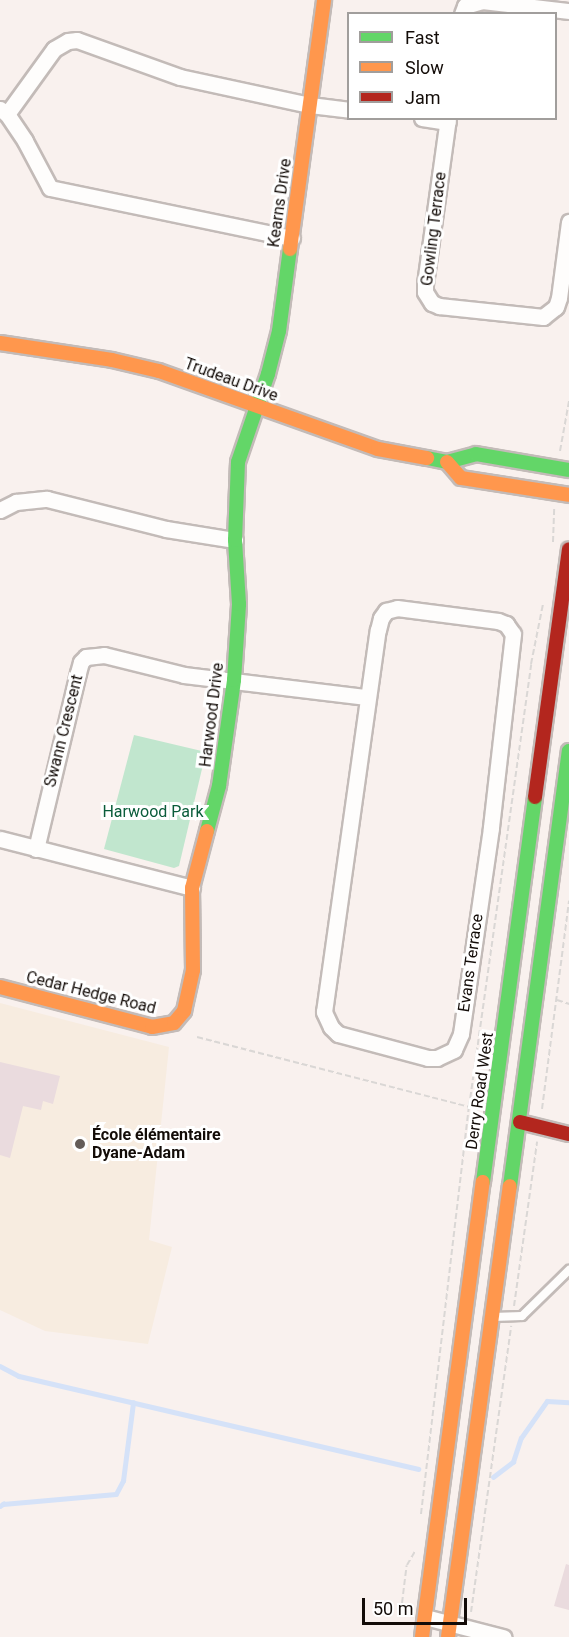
<!DOCTYPE html>
<html>
<head>
<meta charset="utf-8">
<style>
	body { margin:0 }
	#map { position:relative; width:569px; height:1637px; overflow:hidden; background:#f9f1ee; font-family:Roboto,sans-serif }
	div>[style] { position:absolute }
	.education>* { inset:0; background:#f7ece0 }
	.green>* { inset:0; background:#c1e6ce }
	.stream>* { height:4.5px; margin:-2.25px; padding:0 2.25px; transform-origin:2.25px; border-radius:2.25px; background:#d5e2f8 }
	.building>* { inset:0; background:#eadbde }
	.path>* { height:2px; margin-top:-1px; transform-origin:0; background:repeating-linear-gradient(90deg,#dad7d5 0 6px,transparent 0 9px) }
	.roads { filter:drop-shadow(2px 0 #c3bbb8) drop-shadow(-2px 0 #c3bbb8) drop-shadow(0 2px #c3bbb8) drop-shadow(0 -2px #c3bbb8) }
	.lane>* { height:8px; margin:-4px; padding:0 4px; transform-origin:4px; border-radius:4px; background:#fefdfc }
	.street>* { height:15px; margin:-7.5px; padding:0 7.5px; transform-origin:7.5px; border-radius:7.5px; background:#fefdfc }
	.fast>* { height:14px; margin:-7px; padding:0 7px; transform-origin:7px; border-radius:7px; background:#63d668 }
	.slow>* { height:14px; margin:-7px; padding:0 7px; transform-origin:7px; border-radius:7px; background:#ff974d }
	.jam>* { height:14px; margin:-7px; padding:0 7px; transform-origin:7px; border-radius:7px; background:#b3261e }
	.dots>* { width:16px; height:16px; translate:-50% -50%; box-sizing:border-box; border:3px solid #fff; border-radius:50% }
	span { translate:-50% -50%; white-space:nowrap; text-align:center; line-height:1.15; -webkit-text-stroke:6px #fff; paint-order:stroke }
	.street-label { font-size:16px; color:#130c08 }
	.park-label { font-size:16px; color:#0a5c3a }
	.poi-label { font-size:16px; color:#130c08; font-weight:700 }
	.left { translate:0 -50%; text-align:left }
	.legend { position:absolute; left:347px; top:12px; width:210px; height:108px; box-sizing:border-box; background:#fff; border:2px solid #a19e9c; margin:0; padding:8px 10px; list-style:none; font-size:18px; color:#130c08 }
	.legend li { display:flex; align-items:center; gap:12px; height:30px }
	.legend b { width:30px; border:2px solid #a19e9c }
	.scale { position:absolute; left:362px; top:1598px; width:105px; height:27px; box-sizing:border-box; border:3px solid #130c08; border-top:0; padding-left:8px; font-size:18px; line-height:21px; white-space:nowrap; color:#130c08; -webkit-text-stroke:4px #fff; paint-order:stroke }
</style>
</head>
<body>
<div id="map">
	<div class="education">
		<div style="clip-path:polygon(0 1003px,169px 1047px,149px 1240px,172px 1247px,148px 1344px,45px 1331px,0 1310px)"></div>
	</div>
	<div class="green">
		<div style="clip-path:polygon(134px 735px,206px 752px,179px 866px,174px 868px,104px 849px)"></div>
	</div>
	<div class="stream">
		<div style="left:0;top:1366px;width:21px;rotate:28deg"></div>
		<div style="left:19px;top:1376px;width:410px;rotate:13.1deg"></div>
		<div style="left:493px;top:1477px;width:25px;rotate:-37deg"></div>
		<div style="left:513px;top:1462px;width:25px;rotate:-72deg"></div>
		<div style="left:521px;top:1438px;width:45px;rotate:-54.9deg"></div>
		<div style="left:547px;top:1401px;width:22px;rotate:3deg"></div>
		<div style="left:0;top:1506px;width:4px;rotate:-34deg"></div>
		<div style="left:3px;top:1504px;width:113px;rotate:-5.1deg"></div>
		<div style="left:116px;top:1494px;width:15px;rotate:-62deg"></div>
		<div style="left:123px;top:1481px;width:79px;rotate:-82.7deg"></div>
	</div>
	<div class="building">
		<div style="clip-path:polygon(0 1062px,60px 1076px,53px 1104px,43px 1101px,41px 1110px,23px 1106px,10px 1158px,0 1155px)"></div>
		<div style="clip-path:polygon(566px 1564px,569px 1565px,569px 1610px,554px 1606px)"></div>
	</div>
	<div class="path">
		<div style="left:560px;top:451px;width:51px;rotate:-79.8deg"></div>
		<div style="left:553px;top:542px;width:33px;rotate:-88deg"></div>
		<div style="left:557px;top:1000px;width:13px;rotate:18deg"></div>
		<div style="left:197px;top:1037px;width:281px;rotate:14.4deg"></div>
		<div style="left:542px;top:1109px;width:210px;rotate:-82.6deg"></div>
		<div style="left:514px;top:1306px;width:166px;rotate:-82deg"></div>
		<div style="left:421px;top:1514px;width:410px;rotate:-83.3deg"></div>
		<div style="left:469px;top:1107px;width:447px;rotate:-82deg"></div>
		<div style="left:531px;top:664px;width:61px;rotate:-78.7deg"></div>
		<div style="left:402px;top:1603px;width:38px;rotate:-83deg"></div>
		<div style="left:407px;top:1565px;width:16px;rotate:-60deg"></div>
		<div style="left:471px;top:1612px;width:289px;rotate:-82deg"></div>
	</div>
	<div class="roads">
		<div class="lane">
			<div style="left:493px;top:1317px;width:29px;rotate:-2deg"></div>
			<div style="left:522px;top:1316px;width:66px;rotate:-44.4deg"></div>
		</div>
		<div class="street">
			<div style="left:462px;top:14px;width:9px;rotate:-69deg"></div>
			<div style="left:465px;top:6px;width:18px;rotate:-16deg"></div>
			<div style="left:482px;top:1px;width:88px;rotate:6.6deg"></div>
			<div style="left:0;top:109px;width:9px;rotate:36deg"></div>
			<div style="left:7px;top:114px;width:32px;rotate:56deg"></div>
			<div style="left:25px;top:141px;width:53px;rotate:62deg"></div>
			<div style="left:50px;top:188px;width:247px;rotate:11.7deg"></div>
			<div style="left:7px;top:114px;width:80px;rotate:-54.1deg"></div>
			<div style="left:54px;top:49px;width:16px;rotate:-30deg"></div>
			<div style="left:68px;top:41px;width:9px;rotate:-6deg"></div>
			<div style="left:77px;top:40px;width:109px;rotate:19.8deg"></div>
			<div style="left:180px;top:77px;width:133px;rotate:12.2deg"></div>
			<div style="left:310px;top:105px;width:38px;rotate:7deg"></div>
			<div style="left:422px;top:118px;width:26px;rotate:9deg"></div>
			<div style="left:448px;top:118px;width:168px;rotate:97.9deg"></div>
			<div style="left:425px;top:284px;width:8px;rotate:90deg"></div>
			<div style="left:425px;top:292px;width:13px;rotate:58deg"></div>
			<div style="left:432px;top:303px;width:8px;rotate:23deg"></div>
			<div style="left:439px;top:306px;width:105px;rotate:6deg"></div>
			<div style="left:543px;top:317px;width:16px;rotate:-38deg"></div>
			<div style="left:556px;top:307px;width:9px;rotate:-72deg"></div>
			<div style="left:559px;top:298px;width:77px;rotate:-82.5deg"></div>
			<div style="left:0;top:510px;width:18px;rotate:-27deg"></div>
			<div style="left:16px;top:502px;width:31px;rotate:-6deg"></div>
			<div style="left:47px;top:499px;width:123px;rotate:14.1deg"></div>
			<div style="left:166px;top:529px;width:70px;rotate:9.1deg"></div>
			<div style="left:397px;top:608px;width:102px;rotate:7.3deg"></div>
			<div style="left:498px;top:621px;width:9px;rotate:21deg"></div>
			<div style="left:506px;top:624px;width:12px;rotate:55deg"></div>
			<div style="left:513px;top:634px;width:195px;rotate:96.5deg"></div>
			<div style="left:491px;top:828px;width:208px;rotate:98.3deg"></div>
			<div style="left:461px;top:1034px;width:17px;rotate:114deg"></div>
			<div style="left:454px;top:1050px;width:19px;rotate:155deg"></div>
			<div style="left:437px;top:1058px;width:9px;rotate:180deg"></div>
			<div style="left:428px;top:1058px;width:93px;rotate:-165.1deg"></div>
			<div style="left:338px;top:1034px;width:10px;rotate:-135deg"></div>
			<div style="left:331px;top:1027px;width:17px;rotate:-115deg"></div>
			<div style="left:324px;top:1012px;width:386px;rotate:-82deg"></div>
			<div style="left:378px;top:630px;width:12px;rotate:-76deg"></div>
			<div style="left:381px;top:618px;width:9px;rotate:-54deg"></div>
			<div style="left:386px;top:611px;width:11px;rotate:-15deg"></div>
			<div style="left:0;top:839px;width:198px;rotate:14.3deg"></div>
			<div style="left:36px;top:849px;width:181px;rotate:-76.6deg"></div>
			<div style="left:78px;top:673px;width:11px;rotate:-75deg"></div>
			<div style="left:81px;top:662px;width:7px;rotate:-45deg"></div>
			<div style="left:86px;top:657px;width:18px;rotate:-6deg"></div>
			<div style="left:104px;top:655px;width:82px;rotate:14deg"></div>
			<div style="left:184px;top:675px;width:184px;rotate:6.9deg"></div>
			<div style="left:425px;top:1617px;width:81px;rotate:14.4deg"></div>
		</div>
		<div class="fast">
			<div style="left:427px;top:458px;width:20px;rotate:11deg"></div>
			<div style="left:447px;top:462px;width:30px;rotate:-15deg"></div>
			<div style="left:476px;top:454px;width:94px;rotate:9.8deg"></div>
			<div style="left:207px;top:831px;width:47px;rotate:-75.1deg"></div>
			<div style="left:219px;top:786px;width:107px;rotate:-81.9deg"></div>
			<div style="left:234px;top:680px;width:76px;rotate:-86.2deg"></div>
			<div style="left:239px;top:604px;width:64px;rotate:-93.6deg"></div>
			<div style="left:235px;top:540px;width:78px;rotate:-87.8deg"></div>
			<div style="left:238px;top:462px;width:93px;rotate:-71.2deg"></div>
			<div style="left:268px;top:374px;width:44px;rotate:-75.7deg"></div>
			<div style="left:279px;top:331px;width:83px;rotate:-82.4deg"></div>
			<div style="left:483px;top:1182px;width:388px;rotate:-82.3deg"></div>
			<div style="left:510px;top:1186px;width:439px;rotate:-82.3deg"></div>
		</div>
		<div class="slow">
			<div style="left:290px;top:249px;width:251px;rotate:-82.2deg"></div>
			<div style="left:0;top:343px;width:113px;rotate:8.6deg"></div>
			<div style="left:112px;top:360px;width:48px;rotate:13.2deg"></div>
			<div style="left:159px;top:371px;width:232px;rotate:19.6deg"></div>
			<div style="left:378px;top:449px;width:50px;rotate:10.4deg"></div>
			<div style="left:447px;top:462px;width:21px;rotate:49deg"></div>
			<div style="left:461px;top:478px;width:109px;rotate:8.9deg"></div>
			<div style="left:0;top:987px;width:157px;rotate:14.7deg"></div>
			<div style="left:152px;top:1027px;width:22px;rotate:-10deg"></div>
			<div style="left:174px;top:1023px;width:16px;rotate:-50deg"></div>
			<div style="left:184px;top:1011px;width:42px;rotate:-77.6deg"></div>
			<div style="left:193px;top:970px;width:82px;rotate:-90.7deg"></div>
			<div style="left:192px;top:888px;width:59px;rotate:-75.3deg"></div>
			<div style="left:422px;top:1637px;width:459px;rotate:-82.4deg"></div>
			<div style="left:448px;top:1637px;width:455px;rotate:-82.2deg"></div>
		</div>
		<div class="jam">
			<div style="left:535px;top:797px;width:250px;rotate:-82.2deg"></div>
			<div style="left:520px;top:1122px;width:50px;rotate:13.8deg"></div>
		</div>
	</div>
	<div class="dots">
		<div style="left:80px;top:1144px;background:#645c58"></div>
	</div>
	<div class="street-label">
		<span style="left:280px;top:203px;rotate:-82deg">Kearns Drive</span>
		<span style="left:434px;top:229px;rotate:-83deg">Gowling Terrace</span>
		<span style="left:231px;top:380px;rotate:20deg">Trudeau Drive</span>
		<span style="left:212px;top:715px;rotate:-83deg">Harwood Drive</span>
		<span style="left:64px;top:731px;rotate:-76deg">Swann Crescent</span>
		<span style="left:471px;top:963px;rotate:-82deg">Evans Terrace</span>
		<span style="left:91px;top:993px;rotate:14deg">Cedar Hedge Road</span>
		<span style="left:480px;top:1091px;rotate:-82deg">Derry Road West</span>
	</div>
	<div class="park-label">
		<span style="left:153px;top:812px">Harwood Park</span>
	</div>
	<div class="poi-label">
		<span class="left" style="left:92px;top:1144px">École élémentaire<br>Dyane-Adam</span>
	</div>
	<ul class="legend">
	<li><b style="height:8px;background:#63d668"></b>Fast</li>
	<li><b style="height:8px;background:#ff974d"></b>Slow</li>
	<li><b style="height:8px;background:#b3261e"></b>Jam</li>
	</ul>
	<div class="scale">50 m</div>
</div>
</body>
</html>
